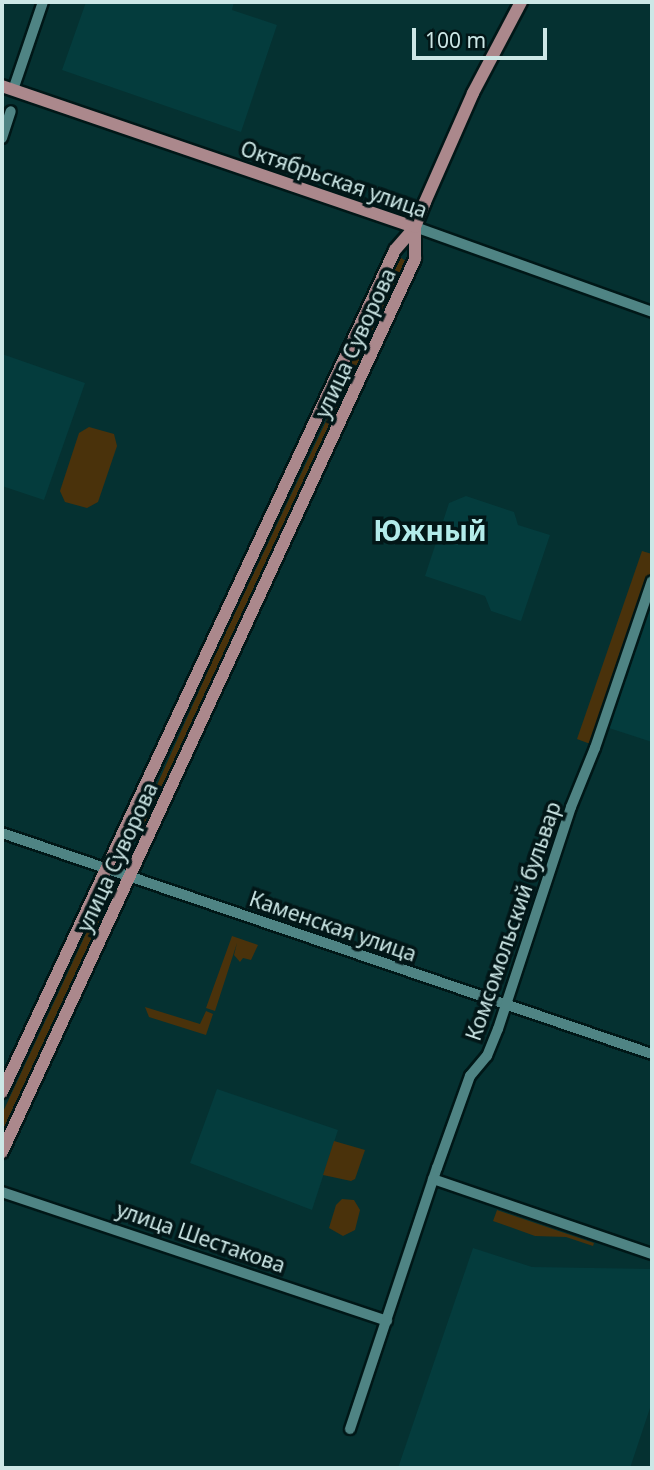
<!DOCTYPE html>
<html>
<head>
<meta charset="utf-8">
<style>
	body { margin:0 }
	#map { position:relative; width:654px; height:1470px; overflow:hidden; background:#053131; font-family:"Noto Sans",sans-serif }
	div>[style] { position:absolute }
	.built>* { inset:0; background:#043c3d }
	.green>* { inset:0; background:#4a320b }
	.roads { filter:drop-shadow(2px 0 #001717) drop-shadow(-2px 0 #001717) drop-shadow(0 2px #001717) drop-shadow(0 -2px #001717) }
	.minor>* { height:10px; margin:-5px; padding:0 5px; transform-origin:5px; border-radius:5px; background:#4f8484 }
	.major>* { height:12px; margin:-6px; padding:0 6px; transform-origin:6px; border-radius:6px; background:#ab888c }
	span { translate:-50% -50%; white-space:nowrap; text-align:center; line-height:1.15; -webkit-text-stroke:7px #021617; paint-order:stroke }
	.street-label { font-size:21px; color:#cce7e6 }
	.district-label { font-size:28px; color:#b3ebea; font-weight:700 }
	.frame { position:absolute; inset:0; border:4px solid #cce7e6; pointer-events:none }
	.scale { position:absolute; left:412px; top:28px; width:135px; height:32px; box-sizing:border-box; border:4px solid #cce7e6; border-top:0; padding-left:9px; font-size:21px; line-height:24px; white-space:nowrap; color:#cce7e6; -webkit-text-stroke:5px #021617; paint-order:stroke }
</style>
</head>
<body>
<div id="map">
	<div class="built">
		<div style="clip-path:polygon(86px 2px,234px 2px,232px 10px,277px 25px,241px 132px,62px 70px)"></div>
		<div style="clip-path:polygon(2px 354px,85px 383px,44px 500px,2px 486px)"></div>
		<div style="clip-path:polygon(466px 496px,514px 512px,518px 525px,550px 535px,521px 621px,491px 611px,485px 596px,425px 576px,449px 503px)"></div>
		<div style="clip-path:polygon(652px 602px,652px 742px,609px 728px)"></div>
		<div style="clip-path:polygon(217px 1089px,338px 1130px,312px 1210px,190px 1163px)"></div>
		<div style="clip-path:polygon(473px 1248px,532px 1267px,652px 1269px,652px 1402px,630px 1468px,398px 1468px)"></div>
	</div>
	<div class="green">
		<div style="clip-path:polygon(400px 257px,407px 262px,347px 392px,339px 389px)"></div>
		<div style="clip-path:polygon(338px 396px,344px 399px,142px 834px,136px 832px,216px 653px)"></div>
		<div style="clip-path:polygon(89px 427px,114px 434px,117px 446px,98px 502px,87px 508px,65px 502px,60px 491px,79px 433px)"></div>
		<div style="clip-path:polygon(642px 551px,652px 554px,652px 573px,593px 745px,577px 739px)"></div>
		<div style="clip-path:polygon(97px 910px,104px 912px,2px 1132px,2px 1114px)"></div>
		<div style="clip-path:polygon(232px 936px,258px 945px,251px 960px,243px 958px,240px 962px,234px 955px,237px 943px,215px 1011px,206px 1008px)"></div>
		<div style="clip-path:polygon(145px 1007px,200px 1024px,206px 1011px,213px 1014px,206px 1035px,149px 1017px)"></div>
		<div style="clip-path:polygon(334px 1141px,365px 1150px,355px 1179px,351px 1181px,323px 1175px)"></div>
		<div style="clip-path:polygon(342px 1199px,354px 1200px,360px 1210px,355px 1230px,343px 1236px,329px 1228px,336px 1205px)"></div>
		<div style="clip-path:polygon(497px 1210px,594px 1243px,593px 1246px,566px 1237px,535px 1236px,493px 1221px)"></div>
	</div>
	<div class="roads">
		<div class="minor">
			<div style="left:13px;top:90px;width:93px;rotate:-71.2deg"></div>
			<div style="left:2px;top:138px;width:28px;rotate:-72deg"></div>
			<div style="left:415px;top:227px;width:252px;rotate:19.7deg"></div>
			<div style="left:2px;top:833px;width:687px;rotate:18.78deg"></div>
			<div style="left:433px;top:1179px;width:231px;rotate:18.9deg"></div>
			<div style="left:2px;top:1192px;width:406px;rotate:18.5deg"></div>
			<div style="left:350px;top:1429px;width:275px;rotate:-71.6deg"></div>
			<div style="left:437px;top:1168px;width:98px;rotate:-70.3deg"></div>
			<div style="left:470px;top:1076px;width:26px;rotate:-50deg"></div>
			<div style="left:487px;top:1056px;width:29px;rotate:-68deg"></div>
			<div style="left:498px;top:1029px;width:234px;rotate:-71.8deg"></div>
			<div style="left:571px;top:807px;width:64px;rotate:-67.9deg"></div>
			<div style="left:595px;top:748px;width:176px;rotate:-71.2deg"></div>
		</div>
		<div class="major">
			<div style="left:2px;top:86px;width:436px;rotate:18.9deg"></div>
			<div style="left:2px;top:1092px;width:929px;rotate:-64.98deg"></div>
			<div style="left:395px;top:250px;width:30px;rotate:-49deg"></div>
			<div style="left:2px;top:1152px;width:984px;rotate:-65.18deg"></div>
			<div style="left:415px;top:259px;width:32px;rotate:-90deg"></div>
			<div style="left:415px;top:227px;width:27px;rotate:-68deg"></div>
			<div style="left:425px;top:202px;width:119px;rotate:-66.2deg"></div>
			<div style="left:473px;top:93px;width:103px;rotate:-62.2deg"></div>
		</div>
	</div>
	<div class="street-label">
		<span style="left:334px;top:179px;rotate:19deg">Октябрьская улица</span>
		<span style="left:355px;top:343px;rotate:-65deg">улица Суворова</span>
		<span style="left:117px;top:857px;rotate:-65deg">улица Суворова</span>
		<span style="left:513px;top:921px;rotate:-71deg">Комсомольский бульвар</span>
		<span style="left:333px;top:926px;rotate:19deg">Каменская улица</span>
		<span style="left:201px;top:1237px;rotate:19deg">улица Шестакова</span>
	</div>
	<div class="district-label">
		<span style="left:430px;top:530px">Южный</span>
	</div>
	<div class="frame"></div>
	<div class="scale">100 m</div>
</div>
</body>
</html>
